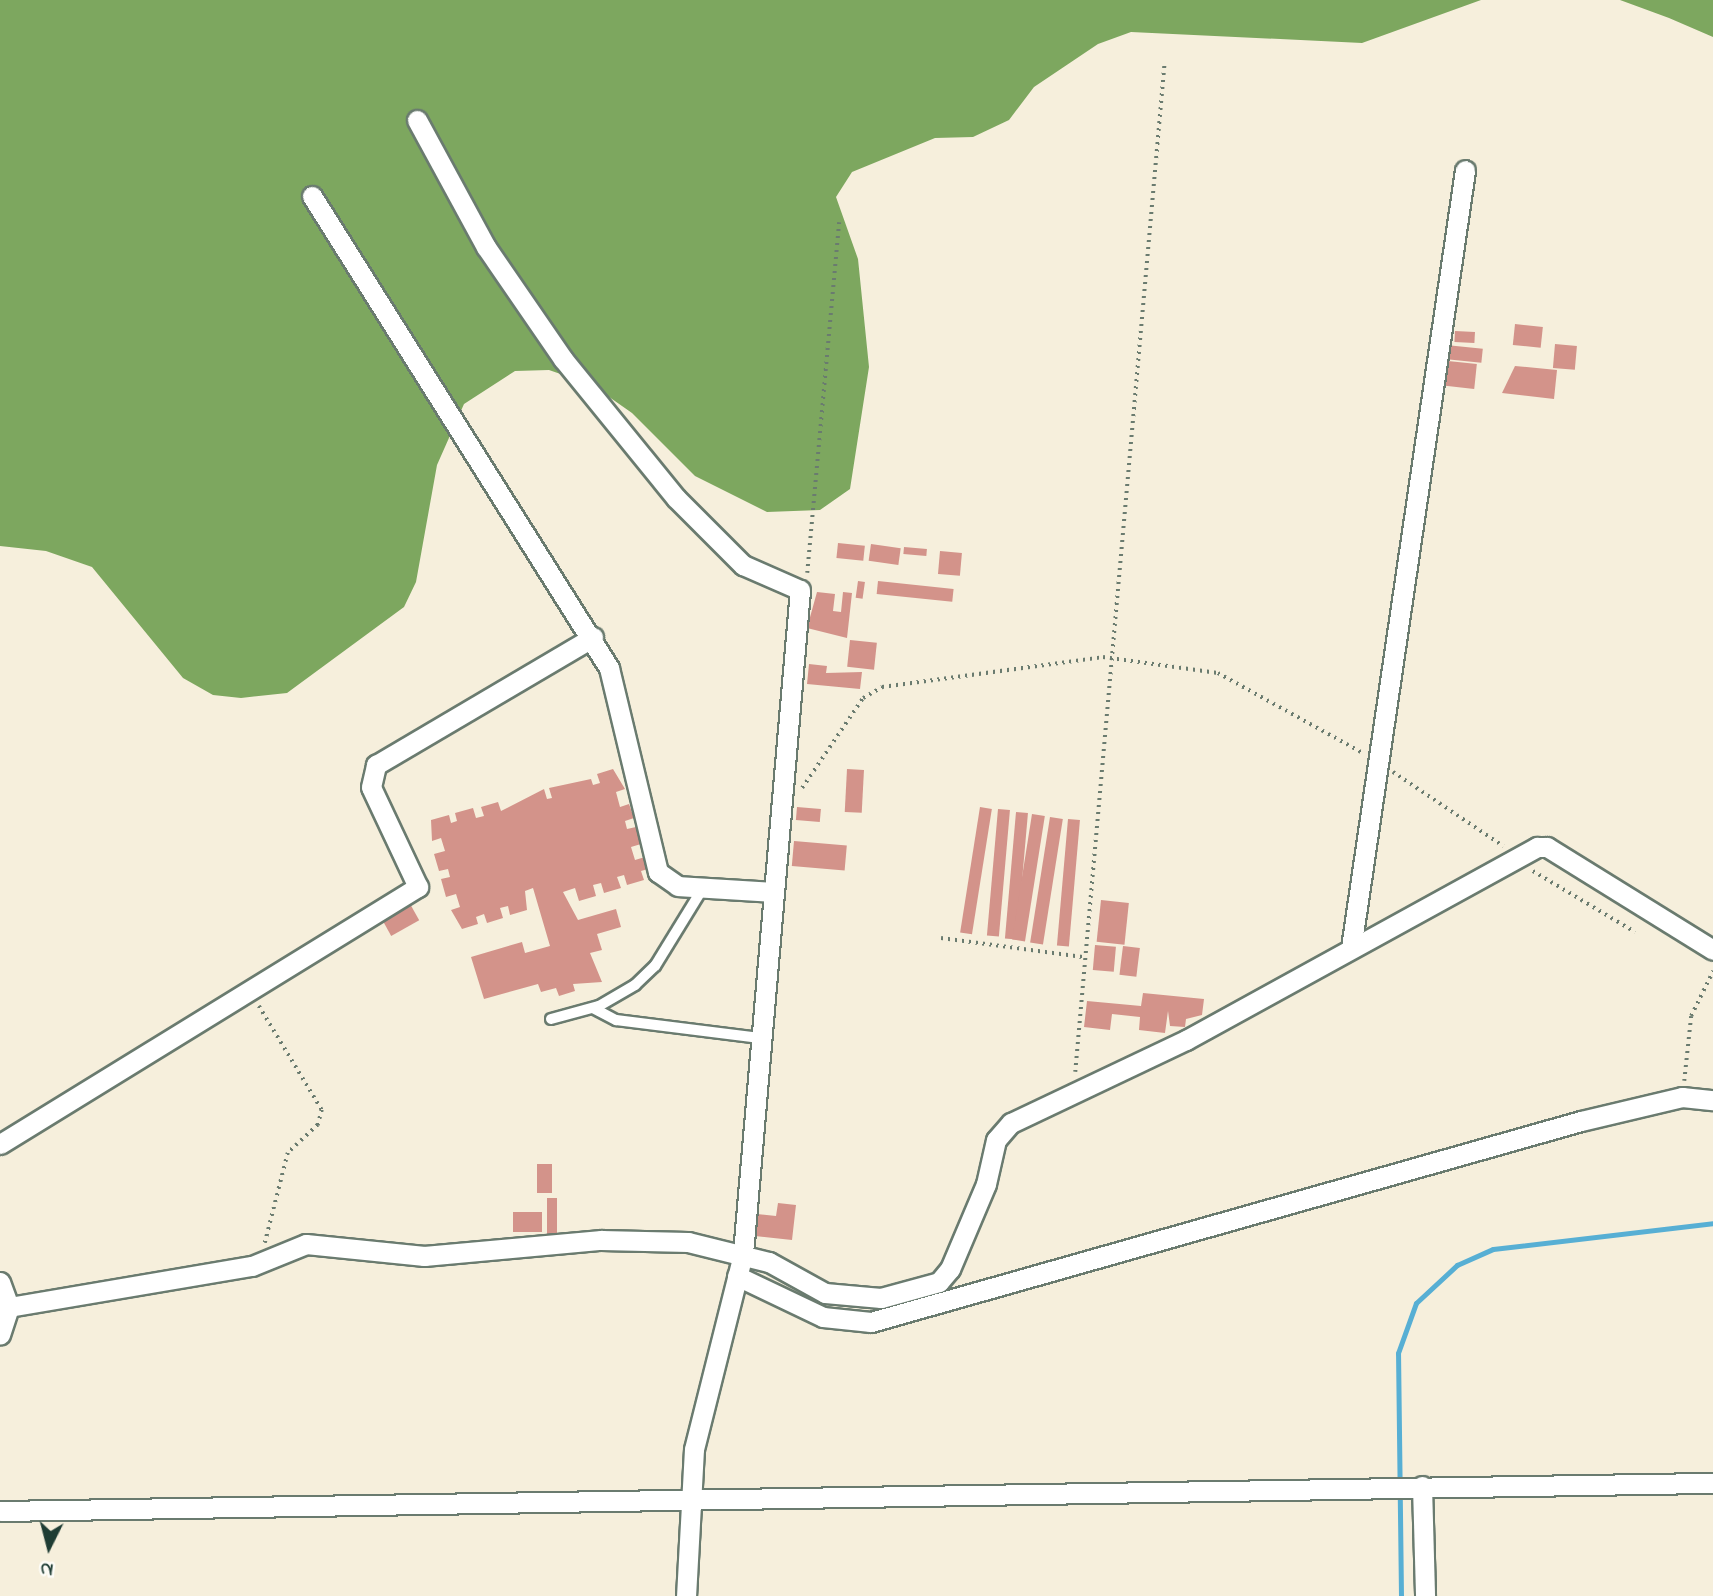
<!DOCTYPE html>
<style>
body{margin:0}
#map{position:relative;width:1713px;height:1596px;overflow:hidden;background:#f6efdc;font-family:"Indie Flower",sans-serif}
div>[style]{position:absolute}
.forest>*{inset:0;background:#7da75f}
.stream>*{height:5px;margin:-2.5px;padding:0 2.5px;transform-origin:2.5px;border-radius:2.5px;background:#57afd4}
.building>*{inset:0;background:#d3938a;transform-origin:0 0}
.path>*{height:3.5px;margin-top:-1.75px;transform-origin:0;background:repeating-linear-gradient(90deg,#6a7b6f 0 2px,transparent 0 7px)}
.roads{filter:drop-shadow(2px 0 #6a7b6f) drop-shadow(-2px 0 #6a7b6f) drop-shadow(0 2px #6a7b6f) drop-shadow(0 -2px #6a7b6f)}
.service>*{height:10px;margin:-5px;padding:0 5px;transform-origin:5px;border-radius:5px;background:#fff}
.minor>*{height:19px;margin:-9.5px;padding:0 9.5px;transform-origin:9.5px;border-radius:9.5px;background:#fff}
span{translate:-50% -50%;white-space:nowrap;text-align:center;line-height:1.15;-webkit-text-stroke:6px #fdfcf7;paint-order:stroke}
.north{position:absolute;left:14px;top:1512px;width:70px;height:70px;-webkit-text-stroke:5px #fdfcf7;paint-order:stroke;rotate:186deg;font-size:19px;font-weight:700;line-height:28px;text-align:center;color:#1f3d34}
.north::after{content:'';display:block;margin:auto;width:24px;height:32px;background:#1f3d34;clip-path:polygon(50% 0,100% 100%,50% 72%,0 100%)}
</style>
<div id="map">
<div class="forest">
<i style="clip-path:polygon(0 0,1481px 0,1362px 43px,1131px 32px,1098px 44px,1034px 87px,1009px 120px,973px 137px,935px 138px,852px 172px,836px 197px,858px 259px,869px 367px,850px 489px,820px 510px,767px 512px,695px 476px,632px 413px,592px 385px,549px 370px,515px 371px,464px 404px,437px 465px,416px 582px,404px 607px,287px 693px,241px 698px,213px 695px,183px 678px,92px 567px,46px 551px,0 546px)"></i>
<i style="clip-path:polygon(1620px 0,1713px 0,1713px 37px,1669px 18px)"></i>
</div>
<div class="stream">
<i style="left:1401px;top:1596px;width:243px;rotate:-90.7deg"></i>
<i style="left:1398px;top:1353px;width:53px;rotate:-70.2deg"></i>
<i style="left:1416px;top:1303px;width:56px;rotate:-42.8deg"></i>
<i style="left:1457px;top:1265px;width:39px;rotate:-24deg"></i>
<i style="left:1493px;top:1249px;width:222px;rotate:-6.7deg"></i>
</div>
<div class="building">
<i style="left:1515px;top:324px;width:28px;height:21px;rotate:6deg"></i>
<i style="left:1455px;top:331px;width:20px;height:11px;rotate:3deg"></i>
<i style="left:1555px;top:344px;width:22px;height:24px;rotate:5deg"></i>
<i style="left:1446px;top:345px;width:37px;height:14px;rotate:6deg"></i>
<i style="left:1448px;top:361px;width:29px;height:25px;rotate:6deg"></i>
<i style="clip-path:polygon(1515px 366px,1557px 370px,1554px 399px,1502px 393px)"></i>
<i style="left:838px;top:543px;width:27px;height:15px;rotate:6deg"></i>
<i style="left:871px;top:544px;width:30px;height:17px;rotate:8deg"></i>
<i style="left:904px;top:547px;width:23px;height:7px;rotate:5deg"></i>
<i style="left:940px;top:551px;width:22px;height:23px;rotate:5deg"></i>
<i style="left:858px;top:581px;width:7px;height:17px;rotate:8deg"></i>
<i style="left:878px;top:581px;width:76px;height:13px;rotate:6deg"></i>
<i style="clip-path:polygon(817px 592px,835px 594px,833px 611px,841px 612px,843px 592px,852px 593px,847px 638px,807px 628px)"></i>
<i style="left:850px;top:640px;width:27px;height:27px;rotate:6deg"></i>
<i style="clip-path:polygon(809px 664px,827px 666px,826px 673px,862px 672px,860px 689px,807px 684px)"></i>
<i style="clip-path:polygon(613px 769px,625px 789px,616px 792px,620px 807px,629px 804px,634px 818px,625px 821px,627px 829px,636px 827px,641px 844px,631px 847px,635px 860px,645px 857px,648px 869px,641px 871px,644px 880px,627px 885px,624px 875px,617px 877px,621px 888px,604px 893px,601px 883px,593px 885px,596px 896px,579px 901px,575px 888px,563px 892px,578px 920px,616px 909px,621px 927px,597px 934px,602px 950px,590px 953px,602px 982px,573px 984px,575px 991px,559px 996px,556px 988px,541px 992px,538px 984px,484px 999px,471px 957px,522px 942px,525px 953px,550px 946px,533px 888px,525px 891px,527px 910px,510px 915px,508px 906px,500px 908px,503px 918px,487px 923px,484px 914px,476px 917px,478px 924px,462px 929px,451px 910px,460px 907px,456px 894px,446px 897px,441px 879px,450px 877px,448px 869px,439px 871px,434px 854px,445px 851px,441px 838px,432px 841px,431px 820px,449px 815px,451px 823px,457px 821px,455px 813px,473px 808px,476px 818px,484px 816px,481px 807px,498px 802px,501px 811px,544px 789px,547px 799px,552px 798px,549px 788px,591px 779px,593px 785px,600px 783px,597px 774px)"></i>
<i style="left:847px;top:769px;width:17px;height:43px;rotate:3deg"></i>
<i style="left:797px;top:807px;width:24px;height:13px;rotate:5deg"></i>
<i style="left:980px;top:807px;width:12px;height:127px;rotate:9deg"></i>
<i style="left:998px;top:809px;width:12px;height:127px;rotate:5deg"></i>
<i style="left:1016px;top:812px;width:12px;height:127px;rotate:5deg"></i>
<i style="left:1032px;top:814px;width:13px;height:127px;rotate:9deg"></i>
<i style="left:1050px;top:817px;width:13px;height:127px;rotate:9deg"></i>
<i style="left:1068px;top:819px;width:12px;height:127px;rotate:5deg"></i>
<i style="left:794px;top:841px;width:53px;height:25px;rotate:5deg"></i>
<i style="left:1101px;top:900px;width:28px;height:42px;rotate:6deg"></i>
<i style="left:409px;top:902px;width:21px;height:32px;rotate:61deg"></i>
<i style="left:1095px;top:945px;width:21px;height:25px;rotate:5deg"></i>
<i style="left:1123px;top:946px;width:17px;height:29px;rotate:7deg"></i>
<i style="clip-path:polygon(1143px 993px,1204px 999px,1202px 1015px,1186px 1019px,1185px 1027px,1170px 1026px,1168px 1011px,1165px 1033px,1139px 1030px,1140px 1017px,1112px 1014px,1110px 1030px,1084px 1027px,1087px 1001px,1141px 1006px)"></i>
<i style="left:537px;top:1164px;width:15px;height:29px"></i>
<i style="left:547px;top:1198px;width:10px;height:39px"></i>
<i style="clip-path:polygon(778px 1203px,796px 1205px,792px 1240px,755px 1236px,757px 1214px,776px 1216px)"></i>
<i style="left:542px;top:1212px;width:20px;height:29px;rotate:90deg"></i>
</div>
<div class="path">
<i style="left:807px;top:573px;width:352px;rotate:-84.8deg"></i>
<i style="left:1393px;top:772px;width:133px;rotate:33.9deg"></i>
<i style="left:802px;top:788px;width:109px;rotate:-55.9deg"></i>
<i style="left:863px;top:698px;width:22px;rotate:-30deg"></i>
<i style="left:882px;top:687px;width:223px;rotate:-7.7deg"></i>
<i style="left:1103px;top:657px;width:116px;rotate:7.9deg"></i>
<i style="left:1218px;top:673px;width:166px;rotate:28.9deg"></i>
<i style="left:1533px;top:871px;width:119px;rotate:30.9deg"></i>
<i style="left:941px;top:938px;width:143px;rotate:7.6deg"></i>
<i style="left:259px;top:1006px;width:122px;rotate:58.8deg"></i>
<i style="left:322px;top:1110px;width:16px;rotate:105deg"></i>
<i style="left:318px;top:1125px;width:41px;rotate:137deg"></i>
<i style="left:288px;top:1153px;width:93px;rotate:104.3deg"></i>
<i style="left:1075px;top:1072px;width:1010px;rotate:-84.94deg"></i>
<i style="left:1684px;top:1081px;width:65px;rotate:-83.9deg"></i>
<i style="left:1691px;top:1016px;width:50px;rotate:-63.9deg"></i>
</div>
<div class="roads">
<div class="service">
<i style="left:593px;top:1008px;width:26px;rotate:28deg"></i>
<i style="left:616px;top:1020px;width:145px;rotate:7.1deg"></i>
<i style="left:551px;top:1019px;width:50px;rotate:-15.2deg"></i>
<i style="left:599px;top:1006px;width:42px;rotate:-30.3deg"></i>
<i style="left:635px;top:985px;width:28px;rotate:-44deg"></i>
<i style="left:655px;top:966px;width:92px;rotate:-58.4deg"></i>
</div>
<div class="minor">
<i style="left:417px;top:120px;width:145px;rotate:61.5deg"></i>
<i style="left:486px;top:247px;width:136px;rotate:55.5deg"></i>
<i style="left:563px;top:359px;width:179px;rotate:50.9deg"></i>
<i style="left:676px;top:498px;width:95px;rotate:45deg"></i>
<i style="left:743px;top:565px;width:62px;rotate:23.7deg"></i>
<i style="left:800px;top:590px;width:666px;rotate:94.91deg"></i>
<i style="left:743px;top:1254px;width:201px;rotate:104.1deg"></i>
<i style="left:694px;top:1449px;width:147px;rotate:93.1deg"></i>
<i style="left:312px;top:196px;width:558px;rotate:57.82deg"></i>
<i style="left:609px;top:668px;width:210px;rotate:76.5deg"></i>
<i style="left:658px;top:872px;width:24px;rotate:35deg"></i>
<i style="left:678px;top:886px;width:95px;rotate:3.6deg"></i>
<i style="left:1351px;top:948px;width:786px;rotate:-81.66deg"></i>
<i style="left:0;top:1144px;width:491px;rotate:-31.6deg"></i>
<i style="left:418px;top:887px;width:110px;rotate:-115.2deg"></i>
<i style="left:371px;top:787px;width:23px;rotate:-77deg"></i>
<i style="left:376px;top:765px;width:252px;rotate:-30.5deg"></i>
<i style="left:737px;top:1276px;width:95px;rotate:25.5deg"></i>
<i style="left:823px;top:1317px;width:48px;rotate:5.9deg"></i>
<i style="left:871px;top:1322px;width:738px;rotate:-15.81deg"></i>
<i style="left:1581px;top:1121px;width:104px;rotate:-13.4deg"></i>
<i style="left:1682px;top:1097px;width:31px;rotate:6deg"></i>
<i style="left:0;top:1282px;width:27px;rotate:70deg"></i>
<i style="left:9px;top:1307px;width:29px;rotate:108deg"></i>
<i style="left:9px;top:1307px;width:246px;rotate:-9.6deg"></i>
<i style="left:252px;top:1266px;width:58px;rotate:-22.2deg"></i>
<i style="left:306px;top:1244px;width:119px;rotate:5.8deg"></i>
<i style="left:424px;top:1256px;width:178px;rotate:-5.2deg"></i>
<i style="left:601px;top:1240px;width:87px;rotate:1.3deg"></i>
<i style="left:688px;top:1242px;width:83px;rotate:13.9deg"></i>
<i style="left:769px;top:1262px;width:64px;rotate:29deg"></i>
<i style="left:825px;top:1293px;width:56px;rotate:5.1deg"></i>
<i style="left:881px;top:1298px;width:60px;rotate:-15.4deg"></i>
<i style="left:939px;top:1282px;width:17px;rotate:-50deg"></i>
<i style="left:950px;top:1269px;width:92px;rotate:-67deg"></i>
<i style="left:986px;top:1184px;width:45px;rotate:-77.2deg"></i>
<i style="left:996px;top:1140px;width:23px;rotate:-49deg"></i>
<i style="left:1011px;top:1123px;width:194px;rotate:-25.4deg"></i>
<i style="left:1186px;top:1040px;width:401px;rotate:-28.8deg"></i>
<i style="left:1537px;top:847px;width:10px"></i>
<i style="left:1547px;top:847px;width:195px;rotate:31.8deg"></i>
<i style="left:1422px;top:1486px;width:110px;rotate:88.4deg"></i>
<i style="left:0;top:1511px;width:1713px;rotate:-0.94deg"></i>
</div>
</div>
<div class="north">N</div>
</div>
